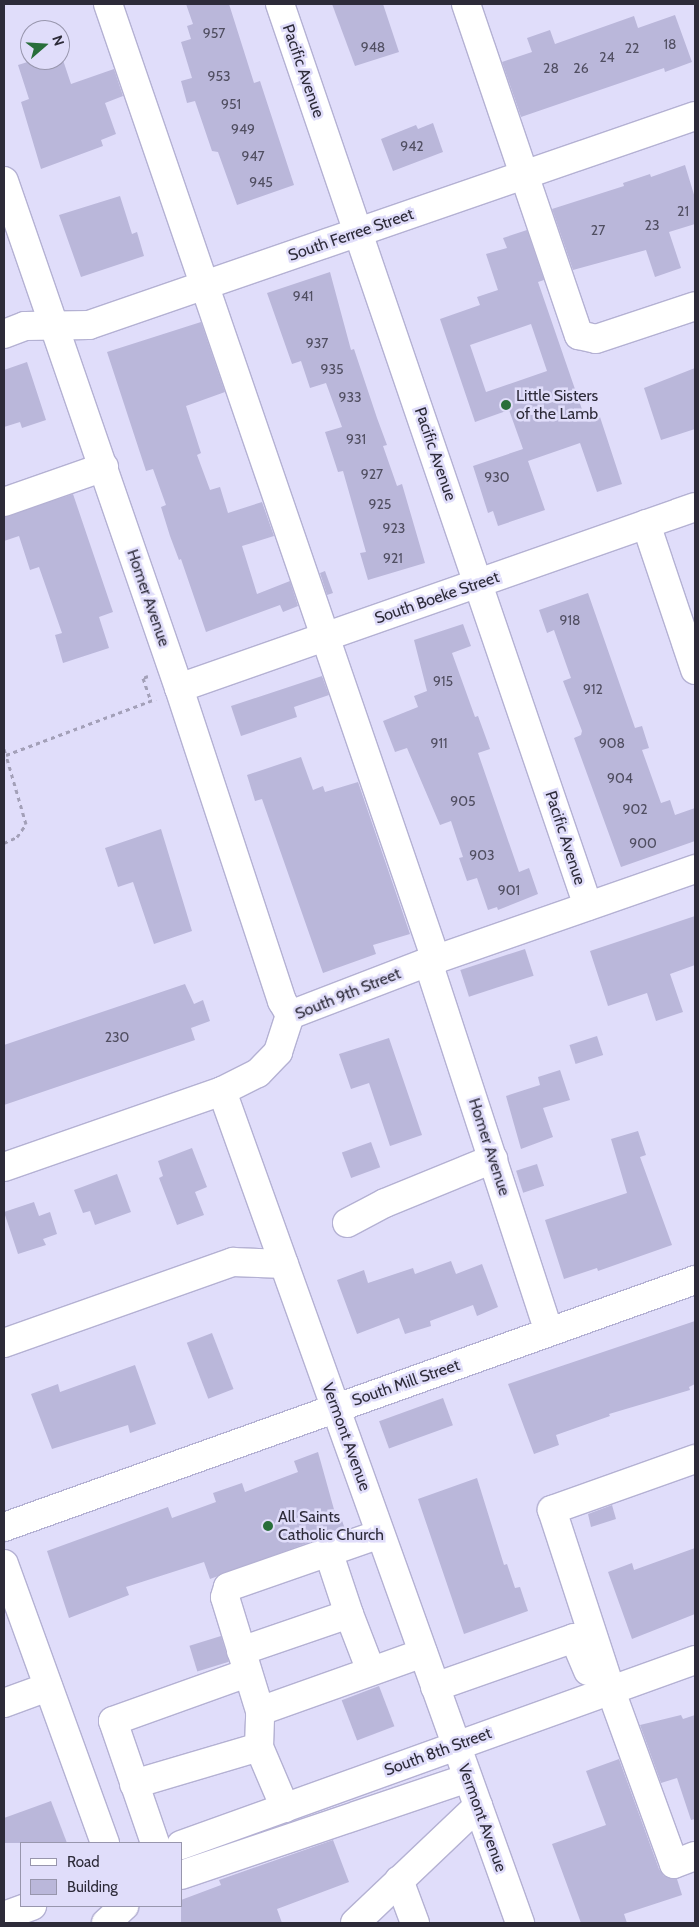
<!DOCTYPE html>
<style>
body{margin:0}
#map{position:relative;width:699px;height:1927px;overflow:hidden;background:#e0ddfa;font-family:Cabin,sans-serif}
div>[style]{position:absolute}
.building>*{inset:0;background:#bab7da;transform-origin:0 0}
.path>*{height:3px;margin-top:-1.5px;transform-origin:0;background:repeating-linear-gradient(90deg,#a3a0b8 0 4px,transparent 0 8px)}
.roads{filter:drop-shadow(1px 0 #b4b1d3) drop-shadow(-1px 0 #b4b1d3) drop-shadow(0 1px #b4b1d3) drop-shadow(0 -1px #b4b1d3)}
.minor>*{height:28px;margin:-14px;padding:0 14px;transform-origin:14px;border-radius:14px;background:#fff}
.dots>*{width:14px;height:14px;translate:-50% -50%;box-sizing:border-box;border:2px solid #e0ddfa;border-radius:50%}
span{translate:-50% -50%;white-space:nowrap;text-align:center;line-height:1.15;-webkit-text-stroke:5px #e0ddfa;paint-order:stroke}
.number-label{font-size:14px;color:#504e61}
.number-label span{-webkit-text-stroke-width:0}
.street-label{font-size:16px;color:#2d2b39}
.poi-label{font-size:16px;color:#2d2b39}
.left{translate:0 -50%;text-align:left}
.frame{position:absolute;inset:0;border:5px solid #2d2b39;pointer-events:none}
.legend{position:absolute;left:20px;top:1842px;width:162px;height:65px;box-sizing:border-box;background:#e0ddfa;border:1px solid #9896ad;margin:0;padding:6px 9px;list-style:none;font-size:15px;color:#2d2b39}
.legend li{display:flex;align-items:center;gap:10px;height:25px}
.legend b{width:25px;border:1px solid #9896ad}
.north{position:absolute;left:20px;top:20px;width:50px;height:50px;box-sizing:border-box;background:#e0ddfa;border:1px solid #9896ad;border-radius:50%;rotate:71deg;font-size:14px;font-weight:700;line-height:20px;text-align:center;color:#2d2b39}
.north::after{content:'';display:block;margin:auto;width:18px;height:22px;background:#286e3a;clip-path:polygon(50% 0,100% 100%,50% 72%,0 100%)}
</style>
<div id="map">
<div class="building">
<i style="clip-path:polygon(186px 4px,229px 4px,254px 83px,260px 81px,294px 185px,237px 205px,218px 152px,212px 151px,195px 101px,187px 103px,181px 81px,192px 78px,181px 42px,191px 39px,187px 26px,193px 24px)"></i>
<i style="clip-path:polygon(332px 4px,383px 4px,399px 52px,355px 66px)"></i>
<i style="clip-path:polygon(675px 15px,692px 62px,665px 72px,664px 68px,521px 117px,502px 62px,532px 52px,527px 38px,550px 30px,555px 44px,634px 16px,638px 28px)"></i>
<i style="clip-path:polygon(34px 60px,63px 60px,71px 84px,114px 69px,123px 96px,105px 103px,116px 134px,101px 140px,103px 146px,41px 169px,21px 102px,29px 99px,18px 65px)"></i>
<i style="clip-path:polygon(433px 123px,443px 152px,393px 171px,381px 139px,416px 125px,418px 129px)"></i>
<i style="clip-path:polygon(685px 165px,695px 198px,695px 224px,669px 232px,681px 268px,655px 277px,646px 250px,573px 270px,552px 209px,624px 186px,623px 183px,650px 174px,651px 177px)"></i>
<i style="clip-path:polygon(120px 196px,132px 234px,137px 232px,144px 256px,81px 277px,59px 215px)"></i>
<i style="clip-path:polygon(evenodd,527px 230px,544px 280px,538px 282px,586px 421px,600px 417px,622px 484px,597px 492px,580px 443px,528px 461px,545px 510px,498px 526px,493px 511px,488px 513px,473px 466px,523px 449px,509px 410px,475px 422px,440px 319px,480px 305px,477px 297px,498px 290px,486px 254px,507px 248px,503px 238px,527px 230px,531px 324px,547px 371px,486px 392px,470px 345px,531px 324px)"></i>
<i style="clip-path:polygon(330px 272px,351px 350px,354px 349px,377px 418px,387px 445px,383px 446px,397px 486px,402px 484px,425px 563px,368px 580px,360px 553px,366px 552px,343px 471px,338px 472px,325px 432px,342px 427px,326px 383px,310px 388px,301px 361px,292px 364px,267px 293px)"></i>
<i style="clip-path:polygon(201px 322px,225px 392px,186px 406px,201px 453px,197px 455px,210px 490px,220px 487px,228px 513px,262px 502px,274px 536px,242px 546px,257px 594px,290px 581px,298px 606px,283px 612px,280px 605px,206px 632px,181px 559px,179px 560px,170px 536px,161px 507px,166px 505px,153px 469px,146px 471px,107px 352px)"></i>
<i style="clip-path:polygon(27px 362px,46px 420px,22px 428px,20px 422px,4px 427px,4px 370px)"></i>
<i style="clip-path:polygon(695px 368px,695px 429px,661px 440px,644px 388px)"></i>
<i style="clip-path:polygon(73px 494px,113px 612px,99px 617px,109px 648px,63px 663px,55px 635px,62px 633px,39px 567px,30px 570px,19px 536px,4px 541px,4px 517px)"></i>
<i style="clip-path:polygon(325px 571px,333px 593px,327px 595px,320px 573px)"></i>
<i style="clip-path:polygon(588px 593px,635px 728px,642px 726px,649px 748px,642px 750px,661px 803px,670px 800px,675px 815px,695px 808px,695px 841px,621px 867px,574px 738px,581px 735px,582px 731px,563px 681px,571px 678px,554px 630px,547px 633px,539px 610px)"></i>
<i style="clip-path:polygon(463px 624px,471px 646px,452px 653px,475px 717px,478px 716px,490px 749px,478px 753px,519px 872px,529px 868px,538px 894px,498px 910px,497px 907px,488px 910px,477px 878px,467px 881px,459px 858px,463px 857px,451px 821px,440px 825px,407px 748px,395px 752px,383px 721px,418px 707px,414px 696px,427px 691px,414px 640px)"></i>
<i style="clip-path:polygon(322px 676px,329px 695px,294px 707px,297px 717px,241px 736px,231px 706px)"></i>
<i style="clip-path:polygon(301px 757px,313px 790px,323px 786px,325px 792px,358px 782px,410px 934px,373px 945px,376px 954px,323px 973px,262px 799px,255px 801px,247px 775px)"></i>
<i style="clip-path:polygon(161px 829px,192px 931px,154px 944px,133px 882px,118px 887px,105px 848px)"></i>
<i style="clip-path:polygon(695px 916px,695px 965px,670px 974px,683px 1012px,656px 1021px,647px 993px,608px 1006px,590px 951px)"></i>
<i style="left:525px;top:949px;width:28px;height:68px;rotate:72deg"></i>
<i style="clip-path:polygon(185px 984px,194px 1004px,203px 1000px,210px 1021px,191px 1028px,195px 1040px,4px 1105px,4px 1045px)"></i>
<i style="left:597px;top:1036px;width:20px;height:29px;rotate:72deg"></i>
<i style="clip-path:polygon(389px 1038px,422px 1135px,390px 1146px,369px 1083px,351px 1089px,339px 1054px)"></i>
<i style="clip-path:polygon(560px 1070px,570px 1100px,543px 1108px,553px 1137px,521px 1149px,506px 1096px,540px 1085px,538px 1077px)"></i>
<i style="clip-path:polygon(638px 1131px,646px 1155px,640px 1157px,672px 1245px,598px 1271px,597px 1268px,564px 1279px,545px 1220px,627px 1193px,611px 1139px)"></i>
<i style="left:371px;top:1142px;width:27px;height:31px;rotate:70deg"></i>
<i style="clip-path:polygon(192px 1148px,207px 1187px,195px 1192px,204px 1215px,177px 1225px,159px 1178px,163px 1176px,158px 1161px)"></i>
<i style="left:537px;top:1164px;width:23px;height:22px;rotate:72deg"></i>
<i style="clip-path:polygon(117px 1174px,131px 1212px,95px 1225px,90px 1211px,83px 1213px,74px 1190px)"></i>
<i style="clip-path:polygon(34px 1202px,39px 1216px,50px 1212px,57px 1234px,43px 1239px,46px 1245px,18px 1254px,4px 1212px)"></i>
<i style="clip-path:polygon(451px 1261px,456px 1274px,482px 1264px,498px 1307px,477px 1316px,473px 1305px,430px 1321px,431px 1326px,405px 1334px,399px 1318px,357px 1334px,337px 1280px,364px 1270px,368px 1283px,413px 1268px,415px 1274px)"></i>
<i style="clip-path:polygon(695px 1321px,695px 1384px,689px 1387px,690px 1390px,609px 1414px,610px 1416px,556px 1435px,559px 1445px,534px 1454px,508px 1384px)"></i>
<i style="left:212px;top:1333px;width:60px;height:27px;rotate:69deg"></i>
<i style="clip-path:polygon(135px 1365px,156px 1424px,130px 1433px,128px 1425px,52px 1449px,31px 1394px,58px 1384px,60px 1392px)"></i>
<i style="left:443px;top:1398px;width:29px;height:68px;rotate:70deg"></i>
<i style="clip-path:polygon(318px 1452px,335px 1513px,339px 1512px,345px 1529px,210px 1579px,204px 1562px,126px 1587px,129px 1595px,69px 1618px,47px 1551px,168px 1507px,172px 1518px,216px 1502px,213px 1493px,242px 1483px,245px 1492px,298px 1472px,294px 1461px)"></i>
<i style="clip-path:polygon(477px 1478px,504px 1565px,507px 1564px,515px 1588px,520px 1587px,528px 1611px,464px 1634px,418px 1499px)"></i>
<i style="clip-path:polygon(612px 1505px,616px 1519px,591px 1527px,588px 1514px)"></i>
<i style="clip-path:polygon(695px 1548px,695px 1614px,632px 1639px,608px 1572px,632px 1563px,634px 1570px)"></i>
<i style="left:221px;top:1636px;width:27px;height:33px;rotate:73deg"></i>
<i style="left:379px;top:1686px;width:43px;height:40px;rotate:69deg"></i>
<i style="clip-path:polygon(681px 1715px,683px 1719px,695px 1715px,695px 1819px,691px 1820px,677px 1778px,661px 1783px,640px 1725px)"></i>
<i style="clip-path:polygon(619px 1759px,659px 1869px,664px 1876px,677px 1879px,682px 1895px,624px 1914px,627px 1923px,581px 1923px,552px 1844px,606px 1825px,586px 1771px)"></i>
<i style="clip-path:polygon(51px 1801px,67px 1843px,4px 1843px,4px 1818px)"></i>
<i style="clip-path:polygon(333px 1840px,349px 1882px,277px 1909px,282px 1923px,181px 1923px,181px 1900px,221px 1885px,219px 1880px)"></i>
</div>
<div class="path">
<i style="left:148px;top:676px;width:5px;rotate:158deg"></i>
<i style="left:143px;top:678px;width:24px;rotate:71deg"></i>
<i style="left:4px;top:749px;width:6px;rotate:72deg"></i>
<i style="left:4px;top:843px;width:14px;rotate:-25deg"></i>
<i style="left:17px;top:837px;width:16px;rotate:-55deg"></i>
<i style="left:26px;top:824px;width:72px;rotate:-106.2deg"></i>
<i style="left:6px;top:755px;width:160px;rotate:-20.5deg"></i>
</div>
<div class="roads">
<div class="minor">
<i style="left:108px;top:4px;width:1011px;rotate:71.06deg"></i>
<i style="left:280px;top:4px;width:953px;rotate:71.15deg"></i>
<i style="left:466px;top:4px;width:350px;rotate:71.2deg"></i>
<i style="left:579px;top:335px;width:17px;rotate:13deg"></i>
<i style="left:596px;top:339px;width:104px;rotate:-18.4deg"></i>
<i style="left:4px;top:181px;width:536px;rotate:70.96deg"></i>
<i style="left:179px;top:688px;width:330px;rotate:71.8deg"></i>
<i style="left:282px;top:1001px;width:16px;rotate:60deg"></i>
<i style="left:4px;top:334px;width:22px;rotate:-21deg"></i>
<i style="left:25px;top:326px;width:64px;rotate:-0.9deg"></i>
<i style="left:89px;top:325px;width:641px;rotate:-19.03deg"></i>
<i style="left:4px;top:502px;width:106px;rotate:-19.3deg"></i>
<i style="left:646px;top:524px;width:154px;rotate:71.4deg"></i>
<i style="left:179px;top:688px;width:547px;rotate:-19.33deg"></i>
<i style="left:428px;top:962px;width:389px;rotate:71.9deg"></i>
<i style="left:222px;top:1091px;width:884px;rotate:70.29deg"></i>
<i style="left:4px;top:1167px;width:231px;rotate:-19.2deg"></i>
<i style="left:222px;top:1091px;width:40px;rotate:-26.6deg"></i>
<i style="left:258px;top:1073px;width:29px;rotate:-46deg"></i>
<i style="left:278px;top:1052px;width:39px;rotate:-72deg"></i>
<i style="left:290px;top:1015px;width:148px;rotate:-21deg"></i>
<i style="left:428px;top:962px;width:283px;rotate:-19.2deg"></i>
<i style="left:347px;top:1223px;width:43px;rotate:-27.8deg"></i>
<i style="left:385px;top:1203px;width:117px;rotate:-22.2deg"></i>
<i style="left:4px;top:1343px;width:243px;rotate:-19.5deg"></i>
<i style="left:233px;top:1262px;width:51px;rotate:2.2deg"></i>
<i style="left:695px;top:1459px;width:152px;rotate:160.4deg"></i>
<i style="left:552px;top:1510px;width:190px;rotate:71.9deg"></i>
<i style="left:611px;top:1691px;width:184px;rotate:70deg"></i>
<i style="left:674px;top:1864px;width:22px;rotate:-21deg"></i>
<i style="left:4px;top:1527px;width:734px;rotate:-19.67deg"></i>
<i style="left:4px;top:1564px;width:297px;rotate:70.1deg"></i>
<i style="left:349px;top:1614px;width:61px;rotate:68.9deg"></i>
<i style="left:241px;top:1651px;width:114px;rotate:-18.9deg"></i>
<i style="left:349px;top:1614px;width:66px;rotate:-108.4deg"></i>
<i style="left:435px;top:1687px;width:147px;rotate:-19.4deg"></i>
<i style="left:574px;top:1638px;width:36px;rotate:67deg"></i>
<i style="left:4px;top:1703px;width:47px;rotate:-20deg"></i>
<i style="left:260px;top:1711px;width:119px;rotate:-107.1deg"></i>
<i style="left:225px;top:1597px;width:10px;rotate:-73deg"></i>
<i style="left:228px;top:1587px;width:161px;rotate:-19.2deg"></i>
<i style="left:134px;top:1784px;width:130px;rotate:-16.5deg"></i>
<i style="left:285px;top:1808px;width:66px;rotate:-113.1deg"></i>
<i style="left:259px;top:1747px;width:36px;rotate:-88deg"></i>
<i style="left:260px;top:1711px;width:173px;rotate:-19.6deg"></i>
<i style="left:155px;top:1843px;width:129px;rotate:-109deg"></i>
<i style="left:113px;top:1721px;width:142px;rotate:-19.7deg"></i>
<i style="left:181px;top:1845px;width:546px;rotate:-19.79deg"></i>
<i style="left:181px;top:1875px;width:302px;rotate:-18.7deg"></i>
<i style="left:399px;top:1880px;width:46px;rotate:69.6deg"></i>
<i style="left:4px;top:1916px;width:30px;rotate:-20deg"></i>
<i style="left:106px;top:1923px;width:25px;rotate:-43deg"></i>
<i style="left:355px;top:1923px;width:170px;rotate:-43.6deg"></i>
</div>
</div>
<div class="dots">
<i style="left:506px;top:405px;background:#286e3a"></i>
<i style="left:268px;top:1526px;background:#286e3a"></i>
</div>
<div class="number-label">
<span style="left:214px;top:33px">957</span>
<span style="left:670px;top:44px">18</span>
<span style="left:373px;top:47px">948</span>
<span style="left:632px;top:48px">22</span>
<span style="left:607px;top:57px">24</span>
<span style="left:551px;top:68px">28</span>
<span style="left:581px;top:68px">26</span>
<span style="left:219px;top:76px">953</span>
<span style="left:231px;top:104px">951</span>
<span style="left:243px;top:129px">949</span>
<span style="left:412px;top:146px">942</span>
<span style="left:253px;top:156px">947</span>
<span style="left:261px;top:182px">945</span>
<span style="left:683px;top:211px">21</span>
<span style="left:652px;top:225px">23</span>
<span style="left:598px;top:230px">27</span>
<span style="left:303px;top:296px">941</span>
<span style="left:317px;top:343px">937</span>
<span style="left:332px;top:369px">935</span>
<span style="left:350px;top:397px">933</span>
<span style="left:356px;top:439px">931</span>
<span style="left:372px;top:474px">927</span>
<span style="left:497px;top:477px">930</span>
<span style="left:380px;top:504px">925</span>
<span style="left:394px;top:528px">923</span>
<span style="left:393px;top:558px">921</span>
<span style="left:570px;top:620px">918</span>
<span style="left:443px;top:681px">915</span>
<span style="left:593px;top:689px">912</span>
<span style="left:439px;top:743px">911</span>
<span style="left:612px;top:743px">908</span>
<span style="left:620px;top:778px">904</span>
<span style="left:463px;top:801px">905</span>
<span style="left:635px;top:809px">902</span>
<span style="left:643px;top:843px">900</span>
<span style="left:482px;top:855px">903</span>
<span style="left:509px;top:890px">901</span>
<span style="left:117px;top:1037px">230</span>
</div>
<div class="street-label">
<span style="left:303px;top:71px;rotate:71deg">Pacific Avenue</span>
<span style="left:351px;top:235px;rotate:-19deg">South Ferree Street</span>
<span style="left:435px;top:454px;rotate:71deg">Pacific Avenue</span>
<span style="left:148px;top:598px;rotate:71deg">Homer Avenue</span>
<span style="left:437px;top:598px;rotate:-19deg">South Boeke Street</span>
<span style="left:565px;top:838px;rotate:72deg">Pacific Avenue</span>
<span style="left:348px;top:994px;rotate:-22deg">South 9th Street</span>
<span style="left:489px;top:1147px;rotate:72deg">Homer Avenue</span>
<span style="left:406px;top:1383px;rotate:-19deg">South Mill Street</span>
<span style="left:346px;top:1437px;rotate:70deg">Vermont Avenue</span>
<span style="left:438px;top:1752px;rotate:-20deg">South 8th Street</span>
<span style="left:482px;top:1818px;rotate:70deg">Vermont Avenue</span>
</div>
<div class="poi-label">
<span class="left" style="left:516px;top:405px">Little Sisters<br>of the Lamb</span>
<span class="left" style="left:278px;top:1526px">All Saints<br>Catholic Church</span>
</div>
<div class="frame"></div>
<ul class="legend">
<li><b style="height:6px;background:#fff"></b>Road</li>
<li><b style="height:14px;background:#bab7da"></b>Building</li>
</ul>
<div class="north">N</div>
</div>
